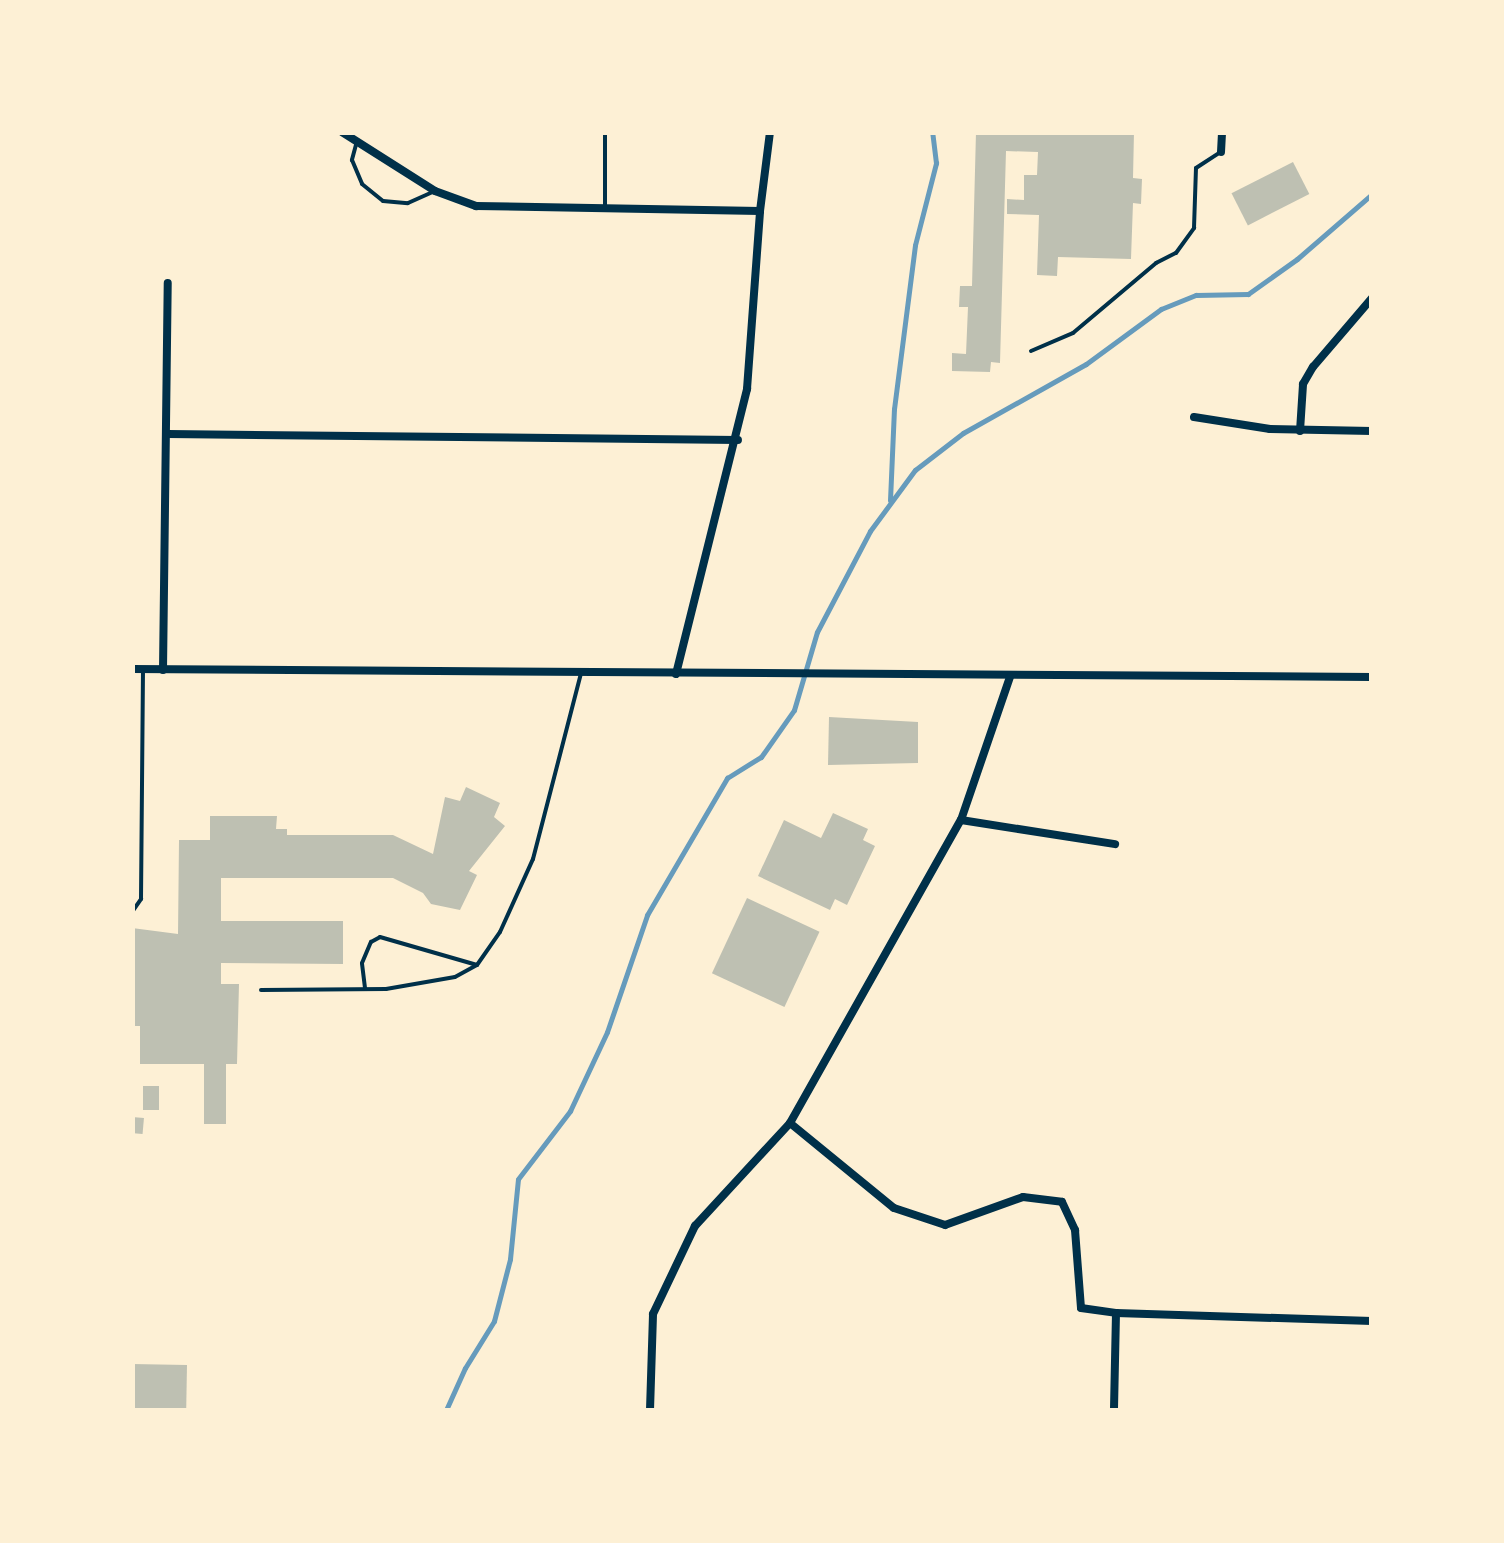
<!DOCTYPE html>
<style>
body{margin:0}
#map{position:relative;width:1504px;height:1543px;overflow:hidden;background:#fdf0d5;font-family:"Varela Round",sans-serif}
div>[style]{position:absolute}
.stream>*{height:5px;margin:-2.5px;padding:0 2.5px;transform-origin:2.5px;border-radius:2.5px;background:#669bbc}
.building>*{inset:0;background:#bec0b2;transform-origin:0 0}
.service>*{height:4px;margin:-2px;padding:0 2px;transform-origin:2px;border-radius:2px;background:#003049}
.minor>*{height:8px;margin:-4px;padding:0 4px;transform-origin:4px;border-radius:4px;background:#003049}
span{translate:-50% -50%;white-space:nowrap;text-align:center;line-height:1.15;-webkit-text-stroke:9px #fdf0d5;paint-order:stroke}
.frame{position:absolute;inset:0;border:135px solid #fdf0d5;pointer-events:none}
</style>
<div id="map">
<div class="stream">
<i style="left:890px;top:500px;width:91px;rotate:-87.5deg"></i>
<i style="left:894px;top:409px;width:165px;rotate:-82.7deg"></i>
<i style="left:915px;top:245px;width:85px;rotate:-75.6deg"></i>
<i style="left:936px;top:163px;width:31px;rotate:-97deg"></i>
<i style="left:446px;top:1410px;width:46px;rotate:-65.7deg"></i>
<i style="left:465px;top:1368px;width:55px;rotate:-58.3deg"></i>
<i style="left:494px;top:1321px;width:64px;rotate:-75.5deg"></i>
<i style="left:510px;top:1259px;width:80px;rotate:-84.3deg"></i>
<i style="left:518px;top:1179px;width:86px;rotate:-52.6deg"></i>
<i style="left:570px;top:1111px;width:87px;rotate:-64.9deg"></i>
<i style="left:607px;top:1032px;width:124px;rotate:-71.1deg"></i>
<i style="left:647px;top:915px;width:159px;rotate:-59.7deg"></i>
<i style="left:727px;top:778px;width:40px;rotate:-32deg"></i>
<i style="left:761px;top:757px;width:57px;rotate:-54.9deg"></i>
<i style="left:794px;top:710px;width:81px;rotate:-73.6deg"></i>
<i style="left:817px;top:632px;width:114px;rotate:-62.3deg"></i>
<i style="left:870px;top:531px;width:76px;rotate:-53.6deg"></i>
<i style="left:915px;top:470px;width:61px;rotate:-37.6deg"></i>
<i style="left:963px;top:433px;width:141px;rotate:-29.3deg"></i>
<i style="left:1086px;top:364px;width:93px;rotate:-36.3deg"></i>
<i style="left:1161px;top:309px;width:38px;rotate:-22deg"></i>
<i style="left:1196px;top:295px;width:52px;rotate:-1.1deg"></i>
<i style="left:1248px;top:294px;width:60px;rotate:-35.5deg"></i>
<i style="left:1297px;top:259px;width:99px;rotate:-40.9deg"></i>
</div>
<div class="building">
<i style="clip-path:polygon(976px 132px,1134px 132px,1133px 178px,1142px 179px,1141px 204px,1133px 203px,1131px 259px,1058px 257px,1057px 276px,1037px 275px,1039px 215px,1007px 214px,1007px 199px,1024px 200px,1024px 175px,1037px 175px,1038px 152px,1006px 151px,1000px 363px,991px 362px,990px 372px,952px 371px,952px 353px,966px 354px,968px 307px,959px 307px,960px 286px,972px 286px)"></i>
<i style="left:1293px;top:162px;width:36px;height:69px;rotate:63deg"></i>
<i style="clip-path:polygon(829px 717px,918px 722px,918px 763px,828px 765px)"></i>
<i style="clip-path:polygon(466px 787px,500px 803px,494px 817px,505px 826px,469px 871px,477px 875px,460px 910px,431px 904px,423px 893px,393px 878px,221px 878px,221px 921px,343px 921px,343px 964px,221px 963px,221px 984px,239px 984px,237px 1064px,226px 1064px,226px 1124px,204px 1124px,204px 1064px,140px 1064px,140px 1026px,132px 1026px,132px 928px,178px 934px,179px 840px,210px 840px,210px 816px,277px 816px,276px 829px,287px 829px,287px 835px,393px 835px,433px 854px,445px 797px,460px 801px)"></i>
<i style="clip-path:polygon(833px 813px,868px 829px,863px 840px,875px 846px,847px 905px,835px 899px,830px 910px,758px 876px,784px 820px,821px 838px)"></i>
<i style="left:747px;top:898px;width:80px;height:83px;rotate:25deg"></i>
<i style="left:143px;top:1086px;width:16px;height:24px"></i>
<i style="left:132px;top:1117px;width:12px;height:16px;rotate:5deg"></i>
<i style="left:132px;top:1364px;width:55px;height:46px;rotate:1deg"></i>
</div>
<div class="service">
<i style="left:605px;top:132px;width:76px;rotate:90deg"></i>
<i style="left:357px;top:141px;width:20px;rotate:105deg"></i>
<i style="left:352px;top:160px;width:26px;rotate:67deg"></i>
<i style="left:362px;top:184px;width:27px;rotate:39deg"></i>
<i style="left:383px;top:201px;width:25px;rotate:5deg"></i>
<i style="left:408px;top:203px;width:27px;rotate:-24deg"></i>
<i style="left:1031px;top:351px;width:46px;rotate:-23.2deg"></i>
<i style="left:1073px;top:333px;width:109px;rotate:-40.1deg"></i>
<i style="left:1156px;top:263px;width:22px;rotate:-27deg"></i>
<i style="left:1176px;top:253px;width:31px;rotate:-54deg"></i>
<i style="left:1194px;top:228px;width:60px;rotate:-88.1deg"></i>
<i style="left:1196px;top:168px;width:30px;rotate:-33deg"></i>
<i style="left:132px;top:912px;width:16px;rotate:-55deg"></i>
<i style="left:141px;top:899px;width:230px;rotate:-89.5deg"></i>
<i style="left:365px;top:988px;width:25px;rotate:-97deg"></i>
<i style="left:362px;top:963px;width:23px;rotate:-67deg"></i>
<i style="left:371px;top:942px;width:10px;rotate:-29deg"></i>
<i style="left:380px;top:937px;width:101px;rotate:16.1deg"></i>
<i style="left:261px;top:990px;width:125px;rotate:-0.5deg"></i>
<i style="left:386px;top:989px;width:70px;rotate:-9.9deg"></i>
<i style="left:455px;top:977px;width:25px;rotate:-29deg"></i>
<i style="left:477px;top:965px;width:40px;rotate:-55.1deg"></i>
<i style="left:500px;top:932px;width:80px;rotate:-65.7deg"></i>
<i style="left:533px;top:859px;width:192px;rotate:-75.5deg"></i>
</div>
<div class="minor">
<i style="left:342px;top:132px;width:110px;rotate:32.4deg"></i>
<i style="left:435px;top:191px;width:44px;rotate:20.1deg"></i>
<i style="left:476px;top:206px;width:284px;rotate:1deg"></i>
<i style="left:1221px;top:152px;width:20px;rotate:-87deg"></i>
<i style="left:1194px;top:417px;width:77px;rotate:9deg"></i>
<i style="left:1270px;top:429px;width:102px;rotate:1.1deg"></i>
<i style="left:1300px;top:431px;width:47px;rotate:-86.3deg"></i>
<i style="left:1303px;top:384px;width:20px;rotate:-60deg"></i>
<i style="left:1313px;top:367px;width:91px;rotate:-49.5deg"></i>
<i style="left:168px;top:434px;width:570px;rotate:0.6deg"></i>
<i style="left:132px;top:669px;width:1240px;rotate:0.37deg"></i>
<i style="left:163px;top:670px;width:387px;rotate:-89.3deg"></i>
<i style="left:676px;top:674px;width:294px;rotate:-76deg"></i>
<i style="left:747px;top:389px;width:178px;rotate:-85.8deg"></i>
<i style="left:760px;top:211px;width:80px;rotate:-82.8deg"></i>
<i style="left:961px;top:820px;width:156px;rotate:8.9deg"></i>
<i style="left:790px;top:1123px;width:134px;rotate:39.3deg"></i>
<i style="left:894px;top:1208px;width:54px;rotate:18.4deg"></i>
<i style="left:945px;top:1225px;width:83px;rotate:-19.7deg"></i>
<i style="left:1023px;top:1197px;width:39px;rotate:7deg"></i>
<i style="left:1062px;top:1202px;width:31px;rotate:65deg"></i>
<i style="left:1075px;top:1230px;width:78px;rotate:85.6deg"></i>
<i style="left:1081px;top:1308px;width:35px;rotate:8deg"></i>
<i style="left:1116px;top:1313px;width:97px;rotate:91.2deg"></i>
<i style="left:1116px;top:1313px;width:256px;rotate:1.8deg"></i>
<i style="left:650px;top:1410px;width:96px;rotate:-88.2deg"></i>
<i style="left:653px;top:1314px;width:98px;rotate:-64.5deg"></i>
<i style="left:695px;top:1226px;width:140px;rotate:-47.3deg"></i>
<i style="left:790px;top:1123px;width:348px;rotate:-60.6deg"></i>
<i style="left:961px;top:820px;width:151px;rotate:-71.1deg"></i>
</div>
<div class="frame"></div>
</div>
